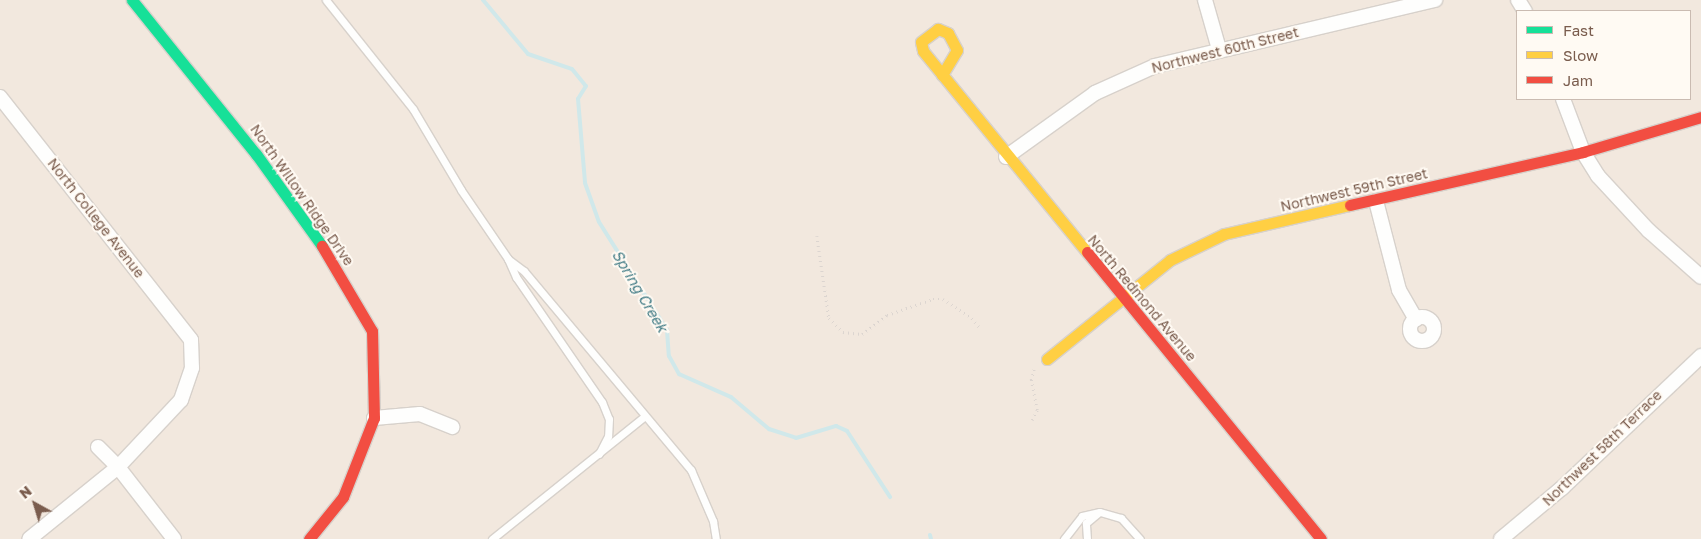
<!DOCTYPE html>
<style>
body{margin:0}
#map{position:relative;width:1701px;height:539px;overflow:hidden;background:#f9f5f0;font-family:"Golos Text",sans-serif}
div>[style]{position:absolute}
.residential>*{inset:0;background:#f2e8de}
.stream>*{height:4px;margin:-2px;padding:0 2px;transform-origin:2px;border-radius:2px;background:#d0e8ea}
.path>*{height:2.5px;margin-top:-1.25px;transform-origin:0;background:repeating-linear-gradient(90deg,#dcd5d0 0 1px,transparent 0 5px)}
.roads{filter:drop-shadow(1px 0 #d7d1cb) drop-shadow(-1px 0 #d7d1cb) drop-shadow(0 1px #d7d1cb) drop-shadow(0 -1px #d7d1cb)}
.lane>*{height:7px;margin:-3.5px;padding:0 3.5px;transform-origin:3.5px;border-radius:3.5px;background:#fefefd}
.street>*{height:14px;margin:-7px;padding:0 7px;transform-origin:7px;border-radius:7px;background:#fefefd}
.street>.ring{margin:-7px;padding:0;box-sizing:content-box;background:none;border:14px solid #fefefd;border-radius:50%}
.fast>*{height:11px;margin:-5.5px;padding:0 5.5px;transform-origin:5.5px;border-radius:5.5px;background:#16e098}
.slow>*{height:11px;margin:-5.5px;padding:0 5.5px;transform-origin:5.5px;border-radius:5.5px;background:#ffcf43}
.jam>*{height:11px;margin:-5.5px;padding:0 5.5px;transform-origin:5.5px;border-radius:5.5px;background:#f24e42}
span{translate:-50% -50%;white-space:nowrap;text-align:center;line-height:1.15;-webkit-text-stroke:4px #fffaf3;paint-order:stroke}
.street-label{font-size:14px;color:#7a5c4d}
.water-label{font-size:15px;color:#437c86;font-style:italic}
.legend{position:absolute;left:1516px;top:10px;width:175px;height:90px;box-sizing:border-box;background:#fffaf3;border:1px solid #cabbb1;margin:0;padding:6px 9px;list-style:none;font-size:15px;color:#7a5c4d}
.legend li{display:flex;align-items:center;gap:10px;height:25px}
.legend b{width:25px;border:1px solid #cabbb1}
.north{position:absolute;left:10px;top:479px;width:50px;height:50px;-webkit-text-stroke:4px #fffaf3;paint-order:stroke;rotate:321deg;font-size:14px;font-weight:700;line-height:20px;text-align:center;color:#7a5c4d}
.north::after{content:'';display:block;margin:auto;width:18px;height:22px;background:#7a5c4d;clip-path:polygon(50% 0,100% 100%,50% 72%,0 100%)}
</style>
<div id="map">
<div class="residential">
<i style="clip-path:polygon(evenodd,0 0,1701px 0,1701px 539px,0 539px,0 0,1517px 11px,1690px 11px,1690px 99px,1517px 99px,1517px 11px)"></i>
</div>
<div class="stream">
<i style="left:483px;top:0;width:70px;rotate:50.2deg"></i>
<i style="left:528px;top:54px;width:46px;rotate:18.8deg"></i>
<i style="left:572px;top:69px;width:22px;rotate:51deg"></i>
<i style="left:586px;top:86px;width:15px;rotate:122deg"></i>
<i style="left:578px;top:99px;width:84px;rotate:85.2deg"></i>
<i style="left:585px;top:183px;width:41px;rotate:70.3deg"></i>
<i style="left:599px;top:222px;width:128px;rotate:57.8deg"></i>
<i style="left:667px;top:330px;width:26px;rotate:86deg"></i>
<i style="left:669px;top:356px;width:21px;rotate:61deg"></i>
<i style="left:679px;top:374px;width:57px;rotate:23.9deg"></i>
<i style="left:731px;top:397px;width:50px;rotate:40.1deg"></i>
<i style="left:769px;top:429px;width:28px;rotate:18deg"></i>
<i style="left:796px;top:438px;width:42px;rotate:-16.7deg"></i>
<i style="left:836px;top:426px;width:12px;rotate:24deg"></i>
<i style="left:847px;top:431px;width:79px;rotate:56.9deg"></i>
<i style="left:930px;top:535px;width:4px;rotate:76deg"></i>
</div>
<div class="path">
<i style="left:817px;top:236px;width:83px;rotate:81.7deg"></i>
<i style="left:829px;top:318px;width:20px;rotate:45deg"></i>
<i style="left:843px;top:332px;width:19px;rotate:6deg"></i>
<i style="left:862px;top:334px;width:31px;rotate:-37deg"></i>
<i style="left:887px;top:315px;width:49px;rotate:-19.2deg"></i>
<i style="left:933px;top:299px;width:10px"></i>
<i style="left:943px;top:299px;width:35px;rotate:33deg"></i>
<i style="left:972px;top:318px;width:13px;rotate:51deg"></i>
<i style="left:1032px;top:420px;width:11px;rotate:-63deg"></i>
<i style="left:1037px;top:410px;width:31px;rotate:-101deg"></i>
<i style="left:1031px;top:380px;width:11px;rotate:-75deg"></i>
</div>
<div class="roads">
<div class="lane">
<i style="left:326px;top:0;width:139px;rotate:51.4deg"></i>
<i style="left:413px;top:109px;width:94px;rotate:59.3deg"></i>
<i style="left:461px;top:190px;width:83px;rotate:55.7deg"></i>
<i style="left:508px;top:259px;width:20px;rotate:66deg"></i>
<i style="left:516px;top:277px;width:152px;rotate:55.5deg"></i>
<i style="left:602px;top:402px;width:18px;rotate:68deg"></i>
<i style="left:609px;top:419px;width:17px;rotate:93deg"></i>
<i style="left:608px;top:436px;width:20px;rotate:117deg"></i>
<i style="left:508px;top:259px;width:20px;rotate:37deg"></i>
<i style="left:524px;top:271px;width:260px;rotate:50deg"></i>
<i style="left:691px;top:470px;width:56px;rotate:66.7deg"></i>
<i style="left:713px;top:521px;width:18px;rotate:81deg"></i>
<i style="left:492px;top:539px;width:195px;rotate:-38.8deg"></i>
<i style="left:1064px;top:539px;width:29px;rotate:-52deg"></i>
<i style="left:1082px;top:516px;width:18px;rotate:-13deg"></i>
<i style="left:1100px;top:512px;width:22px;rotate:16deg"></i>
<i style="left:1121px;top:518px;width:28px;rotate:48deg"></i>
<i style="left:1087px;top:539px;width:16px;rotate:-94deg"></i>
<i style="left:1086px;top:523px;width:16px;rotate:-40deg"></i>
</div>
<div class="street">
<i style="left:1205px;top:0;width:51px;rotate:74.1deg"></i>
<i style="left:1518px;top:0;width:13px;rotate:58deg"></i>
<i style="left:0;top:97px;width:309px;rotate:51.8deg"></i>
<i style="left:191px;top:340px;width:28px;rotate:88deg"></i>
<i style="left:192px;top:368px;width:34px;rotate:109deg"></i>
<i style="left:181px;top:400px;width:92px;rotate:133.2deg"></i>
<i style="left:118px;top:467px;width:114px;rotate:141deg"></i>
<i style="left:1563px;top:99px;width:57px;rotate:69.3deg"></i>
<i style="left:1583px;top:152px;width:28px;rotate:58deg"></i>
<i style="left:1598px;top:176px;width:75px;rotate:47.2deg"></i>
<i style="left:1649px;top:231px;width:69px;rotate:41.5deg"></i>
<i style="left:1006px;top:157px;width:110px;rotate:-35.7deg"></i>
<i style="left:1095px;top:93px;width:66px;rotate:-24.2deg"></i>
<i style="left:1155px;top:66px;width:288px;rotate:-13.3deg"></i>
<i style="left:1376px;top:201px;width:92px;rotate:75.5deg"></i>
<i style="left:1399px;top:290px;width:34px;rotate:60deg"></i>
<i class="ring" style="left:1410px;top:317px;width:10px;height:10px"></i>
<i style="left:374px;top:418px;width:46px;rotate:-5deg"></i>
<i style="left:420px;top:414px;width:35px;rotate:22deg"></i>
<i style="left:98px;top:447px;width:28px;rotate:45deg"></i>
<i style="left:118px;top:467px;width:91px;rotate:52.1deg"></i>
<i style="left:1501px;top:539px;width:80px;rotate:-39.9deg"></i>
<i style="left:1562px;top:488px;width:192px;rotate:-43.5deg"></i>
</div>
<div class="fast">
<i style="left:132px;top:0;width:198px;rotate:51.2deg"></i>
<i style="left:256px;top:154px;width:113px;rotate:54.3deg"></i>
</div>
<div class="slow">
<i style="left:942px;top:75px;width:29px;rotate:-59deg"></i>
<i style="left:957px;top:50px;width:19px;rotate:-118deg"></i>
<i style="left:948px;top:33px;width:11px;rotate:-158deg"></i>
<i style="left:938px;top:29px;width:21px;rotate:143deg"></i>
<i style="left:921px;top:42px;width:9px;rotate:77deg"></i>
<i style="left:923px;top:51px;width:259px;rotate:50.8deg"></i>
<i style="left:1047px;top:359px;width:158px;rotate:-38.8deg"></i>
<i style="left:1170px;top:260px;width:60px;rotate:-25.7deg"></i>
<i style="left:1224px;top:234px;width:129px;rotate:-13deg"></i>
</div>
<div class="jam">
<i style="left:1350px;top:205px;width:239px;rotate:-12.8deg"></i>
<i style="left:1583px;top:152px;width:123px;rotate:-16.5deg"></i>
<i style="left:1087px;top:252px;width:370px;rotate:50.8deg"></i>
<i style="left:309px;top:539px;width:54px;rotate:-51deg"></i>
<i style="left:343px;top:497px;width:85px;rotate:-68.6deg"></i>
<i style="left:374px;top:418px;width:87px;rotate:-91.3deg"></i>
<i style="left:372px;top:331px;width:99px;rotate:-120.5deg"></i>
</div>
</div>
<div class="street-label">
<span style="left:1225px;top:50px;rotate:-14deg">Northwest 60th Street</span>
<span style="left:1354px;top:190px;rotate:-13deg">Northwest 59th Street</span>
<span style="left:302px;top:195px;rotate:55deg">North Willow Ridge Drive</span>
<span style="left:96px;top:218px;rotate:52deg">North College Avenue</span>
<span style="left:1142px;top:298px;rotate:50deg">North Redmond Avenue</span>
<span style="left:1602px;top:448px;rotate:-44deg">Northwest 58th Terrace</span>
</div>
<div class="water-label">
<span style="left:640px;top:291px;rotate:59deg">Spring Creek</span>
</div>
<ul class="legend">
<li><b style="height:6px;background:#16e098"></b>Fast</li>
<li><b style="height:6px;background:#ffcf43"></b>Slow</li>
<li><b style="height:6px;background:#f24e42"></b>Jam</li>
</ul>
<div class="north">N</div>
</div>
